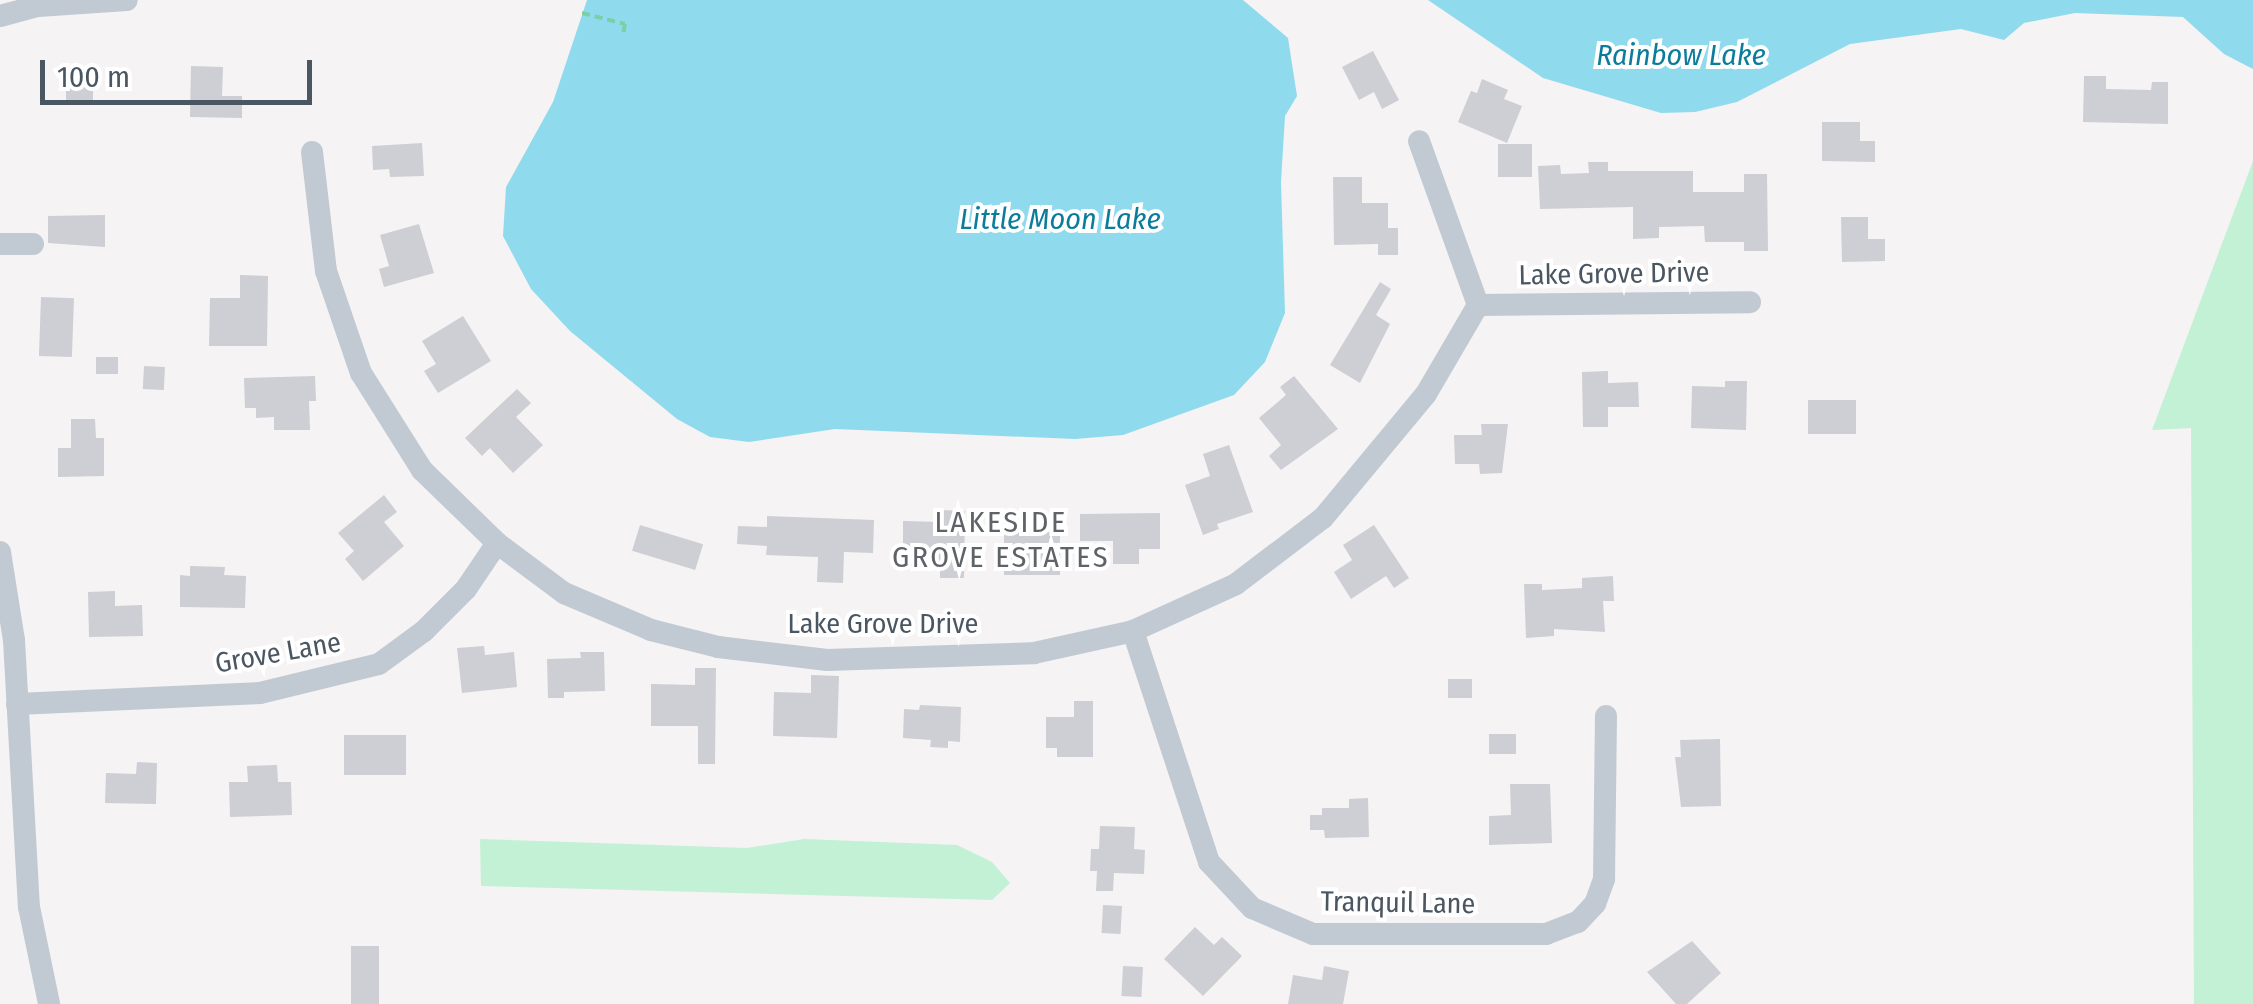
<!DOCTYPE html>
<style>
body{margin:0}
#map{position:relative;width:2253px;height:1004px;overflow:hidden;background:#f5f3f3;font-family:"Fira Sans Condensed",sans-serif}
div>[style]{position:absolute}
.green>*{inset:0;background:#c3f1d5}
.water>*{inset:0;background:#90daee}
.building>*{inset:0;background:#cdcfd5;transform-origin:0 0}
.path>*{height:4px;margin-top:-2px;transform-origin:0;background:repeating-linear-gradient(90deg,#7ad0a6 0 8px,transparent 0 13px)}
.minor>*{height:22px;margin:-11px;padding:0 11px;transform-origin:11px;border-radius:11px;background:#c1cad2}
span{translate:-50% -50%;white-space:nowrap;text-align:center;line-height:1.15;-webkit-text-stroke:8px #fff;paint-order:stroke}
.street-label{font-size:28px;color:#4a5661}
.water-label{font-size:30px;color:#0c7c9b;font-style:italic}
.neighbourhood-label{font-size:30px;color:#5f6368;letter-spacing:2.5px}
.scale{position:absolute;left:40px;top:60px;width:272px;height:45px;box-sizing:border-box;border:5px solid #4a5661;border-top:0;padding-left:12px;font-size:30px;line-height:35px;white-space:nowrap;color:#4a5661;-webkit-text-stroke:8px #fff;paint-order:stroke}
</style>
<div id="map">
<div class="green">
<i style="clip-path:polygon(2253px 161px,2253px 1004px,2194px 1004px,2191px 428px,2152px 430px)"></i>
<i style="clip-path:polygon(480px 839px,747px 848px,804px 839px,957px 845px,992px 862px,1010px 883px,992px 900px,481px 886px)"></i>
</div>
<div class="water">
<i style="clip-path:polygon(587px 0,1243px 0,1288px 38px,1297px 96px,1285px 116px,1281px 182px,1285px 313px,1265px 362px,1234px 395px,1123px 435px,1075px 439px,835px 429px,749px 442px,710px 437px,677px 419px,570px 331px,531px 289px,503px 236px,506px 187px,553px 102px)"></i>
<i style="clip-path:polygon(1428px 0,2253px 0,2253px 69px,2224px 54px,2183px 17px,2075px 13px,2024px 23px,2004px 40px,1961px 29px,1850px 44px,1737px 102px,1695px 112px,1661px 113px,1543px 78px)"></i>
</div>
<div class="building">
<i style="clip-path:polygon(1373px 51px,1399px 100px,1382px 109px,1374px 92px,1359px 100px,1342px 67px)"></i>
<i style="clip-path:polygon(191px 66px,223px 67px,222px 96px,242px 96px,242px 118px,190px 117px)"></i>
<i style="clip-path:polygon(2084px 76px,2106px 76px,2106px 89px,2151px 90px,2152px 82px,2168px 82px,2168px 124px,2083px 122px)"></i>
<i style="left:66px;top:77px;width:27px;height:26px"></i>
<i style="clip-path:polygon(1482px 79px,1508px 90px,1504px 99px,1522px 106px,1507px 143px,1458px 122px,1471px 91px,1477px 93px)"></i>
<i style="clip-path:polygon(1822px 122px,1860px 122px,1860px 141px,1875px 141px,1875px 162px,1822px 161px)"></i>
<i style="clip-path:polygon(422px 143px,424px 176px,390px 177px,389px 169px,373px 170px,372px 146px)"></i>
<i style="left:1498px;top:144px;width:34px;height:33px"></i>
<i style="clip-path:polygon(1588px 162px,1608px 162px,1608px 171px,1693px 171px,1693px 192px,1744px 192px,1744px 174px,1767px 174px,1768px 251px,1744px 251px,1744px 242px,1705px 242px,1704px 226px,1659px 227px,1659px 238px,1633px 239px,1633px 207px,1540px 209px,1538px 166px,1560px 165px,1561px 174px,1589px 173px)"></i>
<i style="clip-path:polygon(1333px 177px,1362px 177px,1362px 203px,1388px 203px,1388px 228px,1398px 228px,1398px 255px,1378px 255px,1378px 244px,1334px 245px)"></i>
<i style="clip-path:polygon(105px 215px,105px 247px,48px 243px,48px 216px)"></i>
<i style="clip-path:polygon(1841px 217px,1868px 217px,1868px 239px,1885px 239px,1885px 261px,1842px 262px)"></i>
<i style="clip-path:polygon(419px 224px,434px 273px,384px 287px,379px 269px,389px 266px,380px 235px)"></i>
<i style="clip-path:polygon(240px 275px,268px 276px,267px 346px,209px 346px,210px 298px,240px 298px)"></i>
<i style="clip-path:polygon(1380px 282px,1391px 289px,1376px 315px,1390px 324px,1360px 383px,1330px 365px)"></i>
<i style="left:41px;top:297px;width:33px;height:59px;rotate:2deg"></i>
<i style="clip-path:polygon(463px 316px,491px 361px,438px 393px,424px 371px,436px 364px,422px 341px)"></i>
<i style="left:118px;top:357px;width:17px;height:22px;rotate:90deg"></i>
<i style="left:144px;top:366px;width:21px;height:23px;rotate:3deg"></i>
<i style="clip-path:polygon(1608px 371px,1608px 383px,1638px 382px,1639px 407px,1608px 407px,1608px 427px,1583px 427px,1582px 372px)"></i>
<i style="clip-path:polygon(315px 376px,316px 401px,309px 401px,310px 430px,274px 430px,274px 417px,256px 418px,256px 408px,245px 408px,244px 378px)"></i>
<i style="clip-path:polygon(1294px 376px,1338px 429px,1281px 470px,1269px 456px,1281px 445px,1259px 418px,1286px 395px,1280px 387px)"></i>
<i style="clip-path:polygon(1725px 381px,1747px 381px,1746px 430px,1691px 428px,1692px 386px,1725px 387px)"></i>
<i style="clip-path:polygon(517px 389px,531px 403px,516px 417px,543px 445px,513px 473px,490px 448px,482px 456px,465px 438px)"></i>
<i style="left:1856px;top:400px;width:34px;height:48px;rotate:90deg"></i>
<i style="clip-path:polygon(71px 419px,95px 419px,96px 438px,104px 438px,104px 476px,58px 477px,58px 448px,71px 448px)"></i>
<i style="clip-path:polygon(1481px 424px,1508px 424px,1502px 473px,1480px 474px,1479px 464px,1455px 464px,1454px 435px,1482px 435px)"></i>
<i style="clip-path:polygon(1229px 445px,1253px 512px,1217px 524px,1219px 529px,1203px 535px,1185px 485px,1210px 476px,1203px 454px)"></i>
<i style="clip-path:polygon(384px 495px,397px 512px,384px 522px,404px 546px,363px 581px,345px 559px,354px 551px,338px 533px)"></i>
<i style="clip-path:polygon(941px 510px,965px 511px,964px 578px,940px 578px,940px 566px,903px 565px,903px 521px,941px 522px)"></i>
<i style="clip-path:polygon(1160px 513px,1160px 549px,1139px 549px,1139px 564px,1113px 564px,1113px 541px,1080px 541px,1080px 514px)"></i>
<i style="clip-path:polygon(767px 516px,874px 520px,873px 553px,844px 552px,843px 583px,817px 582px,818px 557px,766px 555px,767px 546px,737px 544px,738px 526px,767px 527px)"></i>
<i style="left:640px;top:525px;width:66px;height:27px;rotate:17deg"></i>
<i style="clip-path:polygon(1374px 525px,1409px 578px,1394px 588px,1386px 576px,1351px 599px,1334px 572px,1352px 560px,1343px 545px)"></i>
<i style="left:1004px;top:532px;width:56px;height:43px"></i>
<i style="clip-path:polygon(190px 566px,225px 567px,224px 575px,246px 576px,245px 608px,180px 607px,180px 575px,190px 576px)"></i>
<i style="clip-path:polygon(1613px 576px,1614px 601px,1603px 601px,1605px 632px,1554px 629px,1554px 636px,1526px 638px,1524px 584px,1542px 584px,1542px 590px,1582px 588px,1582px 578px)"></i>
<i style="clip-path:polygon(115px 591px,115px 606px,142px 605px,143px 636px,89px 637px,88px 592px)"></i>
<i style="clip-path:polygon(484px 646px,485px 655px,514px 652px,517px 687px,462px 693px,457px 648px)"></i>
<i style="clip-path:polygon(580px 652px,604px 652px,605px 691px,564px 692px,564px 698px,548px 698px,547px 659px,581px 658px)"></i>
<i style="clip-path:polygon(695px 668px,716px 668px,715px 764px,698px 764px,698px 726px,651px 726px,651px 684px,695px 685px)"></i>
<i style="clip-path:polygon(811px 675px,839px 676px,837px 738px,773px 736px,774px 692px,811px 693px)"></i>
<i style="left:1448px;top:679px;width:24px;height:19px"></i>
<i style="clip-path:polygon(1074px 701px,1093px 701px,1093px 757px,1057px 757px,1057px 748px,1046px 748px,1046px 717px,1074px 717px)"></i>
<i style="clip-path:polygon(920px 705px,961px 707px,960px 742px,948px 741px,948px 748px,930px 747px,931px 740px,903px 738px,904px 709px,919px 710px)"></i>
<i style="left:1489px;top:734px;width:27px;height:20px"></i>
<i style="left:406px;top:735px;width:40px;height:62px;rotate:90deg"></i>
<i style="clip-path:polygon(1720px 739px,1721px 806px,1681px 807px,1675px 757px,1681px 757px,1680px 740px)"></i>
<i style="clip-path:polygon(137px 762px,157px 763px,156px 804px,105px 803px,106px 773px,136px 774px)"></i>
<i style="clip-path:polygon(277px 765px,278px 782px,291px 782px,292px 815px,230px 817px,229px 782px,248px 782px,247px 766px)"></i>
<i style="clip-path:polygon(1510px 784px,1550px 784px,1552px 843px,1489px 845px,1489px 816px,1511px 815px)"></i>
<i style="clip-path:polygon(1368px 798px,1369px 837px,1325px 838px,1324px 830px,1310px 830px,1310px 815px,1322px 815px,1322px 808px,1349px 808px,1349px 799px)"></i>
<i style="clip-path:polygon(1100px 826px,1135px 827px,1134px 849px,1145px 850px,1144px 874px,1114px 873px,1113px 891px,1096px 891px,1097px 871px,1090px 871px,1091px 849px,1099px 849px)"></i>
<i style="left:1103px;top:905px;width:19px;height:28px;rotate:3deg"></i>
<i style="clip-path:polygon(1195px 927px,1214px 945px,1222px 937px,1242px 956px,1203px 996px,1164px 959px)"></i>
<i style="clip-path:polygon(1692px 941px,1721px 973px,1687px 1004px,1676px 1004px,1647px 972px)"></i>
<i style="left:351px;top:946px;width:28px;height:58px"></i>
<i style="left:1123px;top:966px;width:20px;height:30px;rotate:3deg"></i>
<i style="clip-path:polygon(1324px 966px,1349px 971px,1343px 1004px,1288px 1004px,1293px 975px,1322px 980px)"></i>
</div>
<div class="path">
<i style="left:582px;top:13px;width:44px;rotate:14.3deg"></i>
<i style="left:625px;top:24px;width:11px;rotate:100deg"></i>
</div>
<div class="minor">
<i style="left:0;top:16px;width:39px;rotate:-15deg"></i>
<i style="left:38px;top:6px;width:89px;rotate:-3.9deg"></i>
<i style="left:312px;top:152px;width:120px;rotate:83.3deg"></i>
<i style="left:326px;top:271px;width:108px;rotate:71.1deg"></i>
<i style="left:361px;top:373px;width:115px;rotate:57.8deg"></i>
<i style="left:422px;top:470px;width:105px;rotate:44.2deg"></i>
<i style="left:497px;top:543px;width:84px;rotate:36.7deg"></i>
<i style="left:564px;top:593px;width:95px;rotate:23deg"></i>
<i style="left:651px;top:630px;width:69px;rotate:14.2deg"></i>
<i style="left:718px;top:647px;width:110px;rotate:6.8deg"></i>
<i style="left:827px;top:660px;width:207px;rotate:-1.9deg"></i>
<i style="left:1034px;top:653px;width:101px;rotate:-12.5deg"></i>
<i style="left:1133px;top:631px;width:113px;rotate:-24.5deg"></i>
<i style="left:1236px;top:584px;width:109px;rotate:-37.2deg"></i>
<i style="left:1323px;top:518px;width:161px;rotate:-50.3deg"></i>
<i style="left:1426px;top:394px;width:103px;rotate:-59.7deg"></i>
<i style="left:1478px;top:305px;width:174px;rotate:-109.8deg"></i>
<i style="left:0;top:244px;width:33px"></i>
<i style="left:1478px;top:305px;width:272px;rotate:-0.6deg"></i>
<i style="left:0;top:552px;width:89px;rotate:81deg"></i>
<i style="left:14px;top:640px;width:267px;rotate:86.8deg"></i>
<i style="left:29px;top:907px;width:99px;rotate:78.3deg"></i>
<i style="left:1133px;top:631px;width:243px;rotate:71.8deg"></i>
<i style="left:1209px;top:862px;width:63px;rotate:46.9deg"></i>
<i style="left:1252px;top:908px;width:66px;rotate:23.1deg"></i>
<i style="left:1313px;top:934px;width:233px"></i>
<i style="left:1546px;top:934px;width:34px;rotate:-21deg"></i>
<i style="left:1578px;top:922px;width:25px;rotate:-47deg"></i>
<i style="left:1595px;top:904px;width:27px;rotate:-70deg"></i>
<i style="left:1604px;top:879px;width:163px;rotate:-89.3deg"></i>
<i style="left:17px;top:704px;width:243px;rotate:-2.6deg"></i>
<i style="left:260px;top:693px;width:122px;rotate:-13.7deg"></i>
<i style="left:379px;top:664px;width:56px;rotate:-36.3deg"></i>
<i style="left:424px;top:631px;width:59px;rotate:-45deg"></i>
<i style="left:466px;top:589px;width:55px;rotate:-56deg"></i>
</div>
<div class="street-label">
<span style="left:1614px;top:274px;rotate:-1deg">Lake Grove Drive</span>
<span style="left:883px;top:624px">Lake Grove Drive</span>
<span style="left:278px;top:653px;rotate:-10deg">Grove Lane</span>
<span style="left:1398px;top:903px;rotate:1deg">Tranquil Lane</span>
</div>
<div class="water-label">
<span style="left:1681px;top:55px">Rainbow Lake</span>
<span style="left:1060px;top:219px">Little Moon Lake</span>
</div>
<div class="neighbourhood-label">
<span style="left:1001px;top:539px">LAKESIDE<br>GROVE ESTATES</span>
</div>
<div class="scale">100 m</div>
</div>
